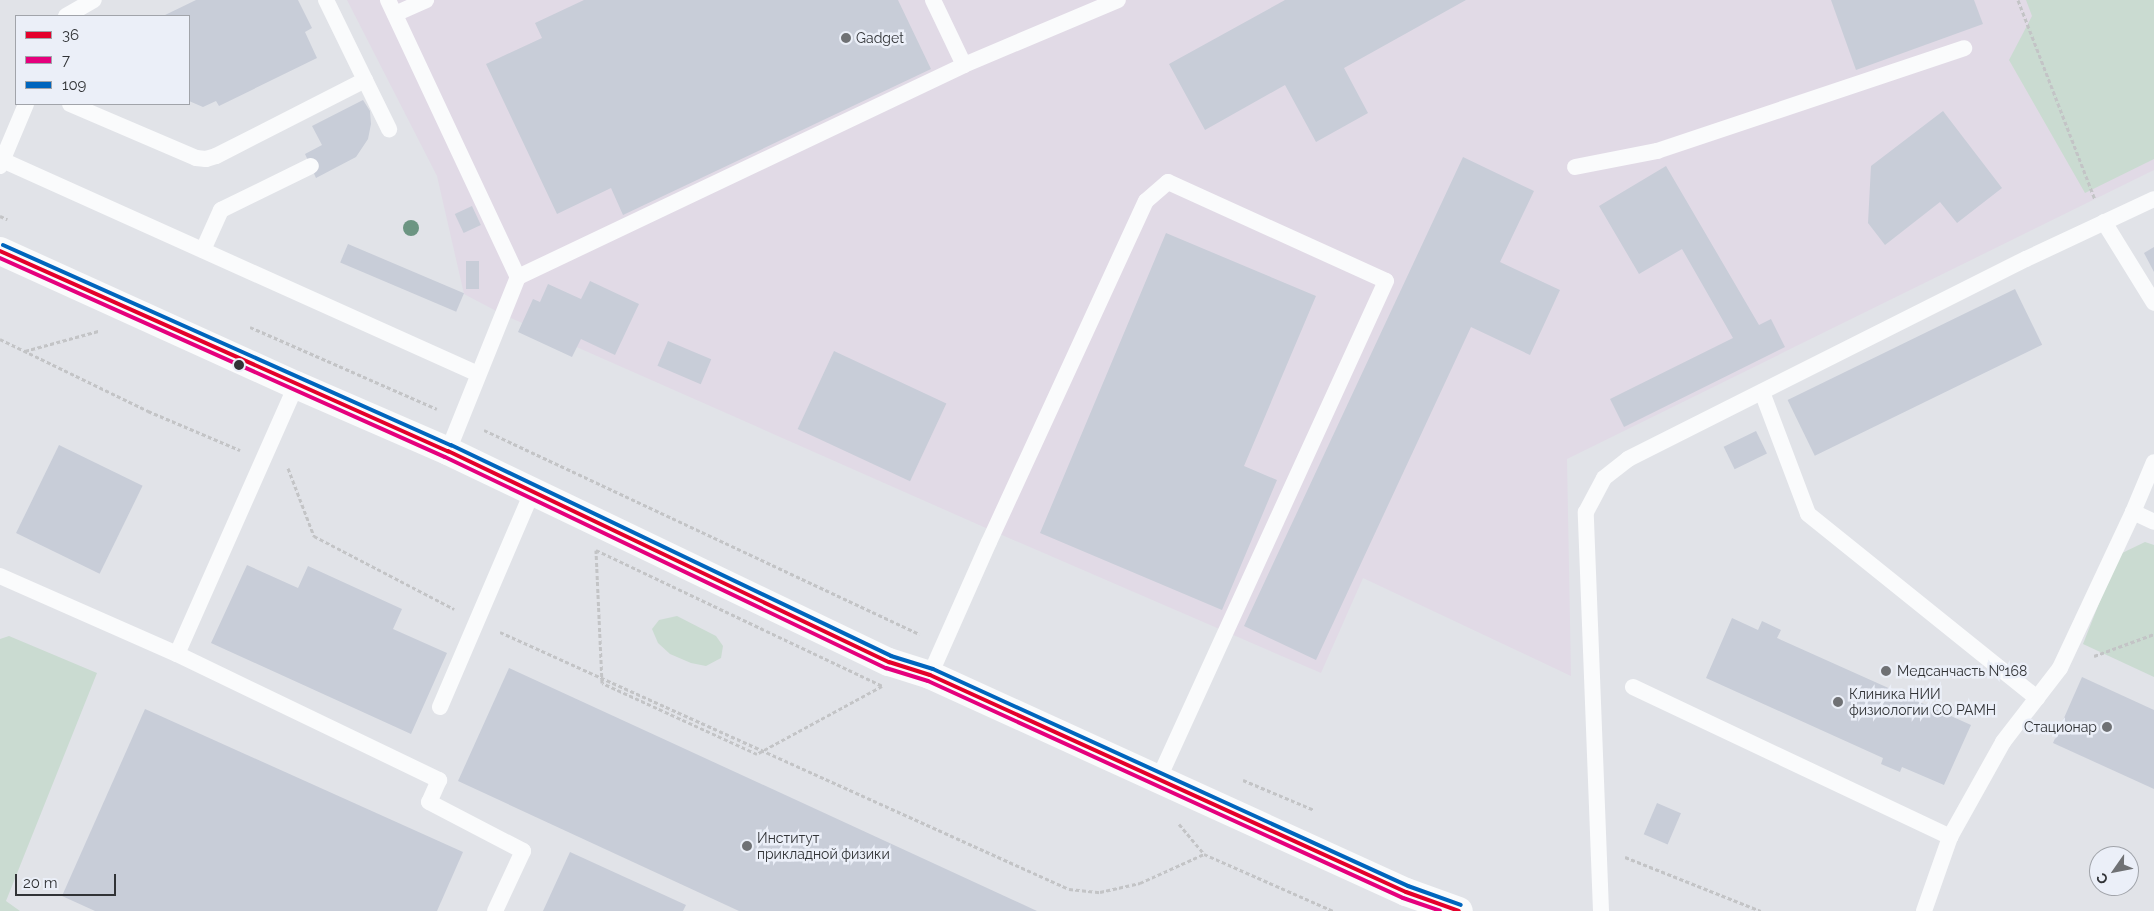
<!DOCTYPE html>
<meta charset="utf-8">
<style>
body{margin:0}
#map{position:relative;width:2154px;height:911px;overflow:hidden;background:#e1e3e8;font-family:Raleway,sans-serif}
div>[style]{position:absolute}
.industrial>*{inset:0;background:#e1dae6}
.green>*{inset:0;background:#cadbd1}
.building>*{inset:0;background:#c8cdd8;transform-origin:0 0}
.path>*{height:3px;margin-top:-1.5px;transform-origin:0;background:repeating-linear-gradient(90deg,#c3c4c6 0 4px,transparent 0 6.5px)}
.service>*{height:16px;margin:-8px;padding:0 8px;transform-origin:8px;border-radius:8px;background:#fafbfc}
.tertiary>*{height:28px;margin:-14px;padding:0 14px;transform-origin:14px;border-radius:14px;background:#fafbfc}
.bus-1>*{height:4px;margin:-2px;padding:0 2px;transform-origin:2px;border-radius:2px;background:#e4002b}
.bus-2>*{height:4px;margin:-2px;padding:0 2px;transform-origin:2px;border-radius:2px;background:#e5007d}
.bus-3>*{height:4px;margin:-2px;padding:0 2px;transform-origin:2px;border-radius:2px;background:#0065bd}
.trees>*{width:16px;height:16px;margin:-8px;border-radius:50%;background:#6c9582}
.dots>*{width:14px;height:14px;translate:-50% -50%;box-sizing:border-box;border:2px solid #ebeff8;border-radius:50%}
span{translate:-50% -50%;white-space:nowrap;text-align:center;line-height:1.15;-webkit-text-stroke:5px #ebeff8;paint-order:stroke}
.poi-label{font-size:14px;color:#313336}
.left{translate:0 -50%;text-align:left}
.right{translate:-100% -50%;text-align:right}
.legend{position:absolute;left:15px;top:15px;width:175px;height:90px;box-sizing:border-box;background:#ebeff8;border:1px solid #a1a4aa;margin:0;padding:6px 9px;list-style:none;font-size:15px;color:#313336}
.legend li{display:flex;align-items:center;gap:10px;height:25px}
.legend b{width:25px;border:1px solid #a1a4aa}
.north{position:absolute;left:2089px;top:846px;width:50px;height:50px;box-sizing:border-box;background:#ebeff8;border:1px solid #a1a4aa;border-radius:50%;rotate:237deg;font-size:14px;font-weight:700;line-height:20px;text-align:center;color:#313336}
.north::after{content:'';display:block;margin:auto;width:18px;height:22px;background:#6f7174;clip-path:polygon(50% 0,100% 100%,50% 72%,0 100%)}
.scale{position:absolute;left:15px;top:874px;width:101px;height:22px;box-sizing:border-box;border:2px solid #313336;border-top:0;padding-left:6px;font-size:15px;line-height:18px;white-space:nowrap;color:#313336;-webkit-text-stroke:4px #ebeff8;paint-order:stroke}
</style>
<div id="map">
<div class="industrial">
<i style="clip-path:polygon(347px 0,2154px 0,2154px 170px,1567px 459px,1571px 676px,1363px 578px,1321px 673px,995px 532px,502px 314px,464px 294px,437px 176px)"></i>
</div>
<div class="green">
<i style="clip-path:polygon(2026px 0,2154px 0,2154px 159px,2085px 193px,2009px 60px,2032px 16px)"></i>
<i style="clip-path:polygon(2145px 542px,2154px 545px,2154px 677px,2083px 644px,2118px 555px)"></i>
<i style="clip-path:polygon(677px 616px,716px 636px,723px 646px,721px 658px,706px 666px,691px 663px,670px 654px,658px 643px,652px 629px,659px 620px)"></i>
<i style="clip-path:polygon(9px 636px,97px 673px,6px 901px,20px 911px,0 911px,0 639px)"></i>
</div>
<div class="building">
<i style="clip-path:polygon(196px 0,298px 0,312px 28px,305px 32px,317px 58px,219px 106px,216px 101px,203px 107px,189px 101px,189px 16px,163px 16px)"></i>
<i style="clip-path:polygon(584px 0,898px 0,931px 69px,623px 215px,611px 188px,557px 214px,486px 64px,542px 38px,535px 23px)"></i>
<i style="clip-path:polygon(1285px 0,1466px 0,1344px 68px,1368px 113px,1316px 142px,1285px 85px,1205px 130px,1169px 64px)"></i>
<i style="clip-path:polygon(1831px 0,1974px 0,1983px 24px,1856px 70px)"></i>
<i style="clip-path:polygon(363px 100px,370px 111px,371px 124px,368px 139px,356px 157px,316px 178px,305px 154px,322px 145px,312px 126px)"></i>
<i style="clip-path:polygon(1943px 111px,2002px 188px,1957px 223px,1940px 202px,1885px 245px,1868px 223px,1871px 166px)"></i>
<i style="clip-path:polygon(1463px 157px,1534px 191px,1500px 262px,1560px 290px,1530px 355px,1471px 327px,1316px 660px,1244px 626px)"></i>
<i style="clip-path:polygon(1666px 166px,1759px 325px,1771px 319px,1785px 347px,1624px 427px,1610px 399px,1733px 338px,1682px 249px,1639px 274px,1599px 206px)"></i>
<i style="left:472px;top:206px;width:21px;height:19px;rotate:65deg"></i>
<i style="clip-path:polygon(1166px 233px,1316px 296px,1244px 466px,1277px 480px,1222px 610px,1040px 533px)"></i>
<i style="left:348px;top:244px;width:126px;height:20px;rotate:23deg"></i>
<i style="clip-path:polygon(2154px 247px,2154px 272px,2144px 253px)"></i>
<i style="left:466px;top:261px;width:13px;height:28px"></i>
<i style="clip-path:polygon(590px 281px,639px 304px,615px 355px,581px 339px,572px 357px,518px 332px,533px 299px,540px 302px,548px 284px,581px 299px)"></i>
<i style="left:2015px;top:289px;width:62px;height:253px;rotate:64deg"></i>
<i style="left:668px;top:341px;width:47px;height:27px;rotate:23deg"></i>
<i style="left:834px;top:351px;width:124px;height:86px;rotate:25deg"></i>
<i style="left:1756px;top:431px;width:25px;height:36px;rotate:64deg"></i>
<i style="left:59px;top:445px;width:93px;height:98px;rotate:26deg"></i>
<i style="clip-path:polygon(247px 565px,298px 588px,308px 566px,402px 609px,393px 629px,447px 653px,411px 734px,211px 643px)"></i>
<i style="clip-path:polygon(1732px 618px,1758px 630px,1762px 621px,1781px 630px,1777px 638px,1971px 725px,1944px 785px,1902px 767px,1900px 772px,1881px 764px,1883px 758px,1706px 678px)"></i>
<i style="clip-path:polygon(509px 668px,670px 742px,1037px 911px,739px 911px,458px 781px)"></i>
<i style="clip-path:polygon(2082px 677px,2154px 710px,2154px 789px,2053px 743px)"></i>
<i style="clip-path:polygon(145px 709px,463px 852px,437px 911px,95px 911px,62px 896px)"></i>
<i style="left:1657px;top:803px;width:26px;height:34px;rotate:23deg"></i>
<i style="clip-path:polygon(570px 852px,686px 905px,683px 911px,543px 911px)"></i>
</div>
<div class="path">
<i style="left:2018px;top:0;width:214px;rotate:68.9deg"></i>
<i style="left:0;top:216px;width:8px;rotate:23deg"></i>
<i style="left:250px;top:327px;width:204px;rotate:23.7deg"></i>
<i style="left:0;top:339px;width:165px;rotate:25.9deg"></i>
<i style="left:148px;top:411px;width:100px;rotate:23deg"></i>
<i style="left:25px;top:351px;width:76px;rotate:-15.3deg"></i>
<i style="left:484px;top:430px;width:481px;rotate:25.1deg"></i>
<i style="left:288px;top:468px;width:73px;rotate:69.1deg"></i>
<i style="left:314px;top:536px;width:158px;rotate:27.5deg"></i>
<i style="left:596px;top:550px;width:317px;rotate:25.4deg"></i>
<i style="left:882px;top:686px;width:142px;rotate:151.5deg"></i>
<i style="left:757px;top:754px;width:170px;rotate:-155.4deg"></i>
<i style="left:602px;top:683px;width:133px;rotate:-92.6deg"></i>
<i style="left:500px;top:632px;width:624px;rotate:24.31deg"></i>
<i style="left:1069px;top:889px;width:31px;rotate:6deg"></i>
<i style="left:1100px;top:892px;width:41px;rotate:-12.7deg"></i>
<i style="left:1140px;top:883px;width:70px;rotate:-24.4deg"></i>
<i style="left:1204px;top:854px;width:141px;rotate:23.8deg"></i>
<i style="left:2094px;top:656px;width:64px;rotate:-20.1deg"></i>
<i style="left:1243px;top:780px;width:77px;rotate:22.9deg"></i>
<i style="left:1179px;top:824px;width:39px;rotate:50deg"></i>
<i style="left:1625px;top:857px;width:146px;rotate:21.7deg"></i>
</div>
<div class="service">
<i style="left:388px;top:0;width:306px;rotate:64.9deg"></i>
<i style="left:933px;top:0;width:72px;rotate:64.5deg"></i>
<i style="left:395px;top:14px;width:34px;rotate:-24deg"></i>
<i style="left:66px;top:16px;width:32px;rotate:-30deg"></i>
<i style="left:365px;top:80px;width:55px;rotate:63.9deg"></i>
<i style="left:70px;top:104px;width:137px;rotate:23.2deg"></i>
<i style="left:196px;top:158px;width:10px;rotate:6deg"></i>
<i style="left:206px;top:159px;width:10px;rotate:-17deg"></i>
<i style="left:216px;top:156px;width:167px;rotate:-27deg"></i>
<i style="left:365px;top:80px;width:89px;rotate:-116deg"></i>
<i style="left:2px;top:160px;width:522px;rotate:24.21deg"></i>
<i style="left:0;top:166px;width:67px;rotate:-67.2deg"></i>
<i style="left:1575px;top:167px;width:84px;rotate:-11deg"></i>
<i style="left:1657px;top:151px;width:324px;rotate:-18.5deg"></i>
<i style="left:2104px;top:222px;width:95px;rotate:58.3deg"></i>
<i style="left:203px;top:250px;width:44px;rotate:-65.8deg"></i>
<i style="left:221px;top:210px;width:100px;rotate:-26.1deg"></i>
<i style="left:1762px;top:392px;width:130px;rotate:69.3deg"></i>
<i style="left:1808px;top:514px;width:294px;rotate:38.8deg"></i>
<i style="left:448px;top:451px;width:188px;rotate:-68.1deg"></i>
<i style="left:518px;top:277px;width:494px;rotate:-25.4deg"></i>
<i style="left:964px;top:65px;width:167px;rotate:-22.9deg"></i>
<i style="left:2133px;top:512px;width:23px;rotate:25deg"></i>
<i style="left:0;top:576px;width:193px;rotate:23.8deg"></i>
<i style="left:177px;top:654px;width:291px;rotate:25.7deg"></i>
<i style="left:439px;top:780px;width:24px;rotate:114deg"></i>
<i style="left:429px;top:802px;width:106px;rotate:27.5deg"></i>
<i style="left:523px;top:851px;width:66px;rotate:115deg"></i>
<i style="left:177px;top:654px;width:294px;rotate:-66.1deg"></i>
<i style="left:930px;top:675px;width:145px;rotate:-66.1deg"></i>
<i style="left:989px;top:542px;width:375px;rotate:-65.3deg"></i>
<i style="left:1146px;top:201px;width:29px;rotate:-41deg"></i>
<i style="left:1168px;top:182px;width:239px;rotate:24.4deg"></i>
<i style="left:1386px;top:281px;width:546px;rotate:114.55deg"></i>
<i style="left:1633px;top:687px;width:351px;rotate:25.3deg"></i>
<i style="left:440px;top:707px;width:234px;rotate:-66.8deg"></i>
<i style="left:1601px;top:911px;width:399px;rotate:-92.2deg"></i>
<i style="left:1586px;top:512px;width:38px;rotate:-62deg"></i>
<i style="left:1604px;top:478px;width:31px;rotate:-38deg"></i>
<i style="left:1628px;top:459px;width:445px;rotate:-26.7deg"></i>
<i style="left:2026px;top:259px;width:141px;rotate:-25.1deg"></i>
<i style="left:1924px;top:911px;width:78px;rotate:-70.6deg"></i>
<i style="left:1950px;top:837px;width:109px;rotate:-60.8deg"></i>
<i style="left:2003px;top:742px;width:93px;rotate:-52.4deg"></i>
<i style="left:2060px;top:668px;width:172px;rotate:-64.9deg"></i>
<i style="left:2133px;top:512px;width:54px;rotate:-67.2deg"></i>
</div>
<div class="tertiary">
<i style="left:0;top:251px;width:325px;rotate:24.4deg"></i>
<i style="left:296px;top:385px;width:166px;rotate:23.5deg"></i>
<i style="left:448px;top:451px;width:489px;rotate:25.6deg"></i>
<i style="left:889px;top:662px;width:43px;rotate:17.6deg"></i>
<i style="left:930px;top:675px;width:523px;rotate:24.51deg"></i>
<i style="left:1406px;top:892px;width:56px;rotate:19.7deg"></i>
</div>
<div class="bus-1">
<i style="left:0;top:251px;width:491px;rotate:24.1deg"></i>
<i style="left:448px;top:451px;width:489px;rotate:25.6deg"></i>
<i style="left:889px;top:662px;width:43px;rotate:17.6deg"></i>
<i style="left:930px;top:675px;width:523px;rotate:24.51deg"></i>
<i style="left:1406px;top:892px;width:56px;rotate:19.7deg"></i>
</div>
<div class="bus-2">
<i style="left:0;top:258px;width:487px;rotate:24.1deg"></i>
<i style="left:445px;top:457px;width:489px;rotate:25.6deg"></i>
<i style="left:886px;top:668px;width:44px;rotate:17.2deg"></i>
<i style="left:928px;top:681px;width:522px;rotate:24.55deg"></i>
<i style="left:1403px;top:898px;width:39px;rotate:19deg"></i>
</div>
<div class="bus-3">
<i style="left:3px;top:245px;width:491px;rotate:24.1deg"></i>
<i style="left:451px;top:445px;width:488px;rotate:25.6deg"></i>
<i style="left:891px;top:656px;width:44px;rotate:17.2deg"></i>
<i style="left:933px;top:669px;width:522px;rotate:24.55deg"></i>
<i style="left:1408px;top:886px;width:56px;rotate:19.7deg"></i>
</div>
<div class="trees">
<i style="left:411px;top:228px"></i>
</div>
<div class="dots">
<i style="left:846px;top:38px;background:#6f7174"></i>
<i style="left:239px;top:365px;background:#313336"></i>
<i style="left:1886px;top:671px;background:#6f7174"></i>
<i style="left:1838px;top:702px;background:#6f7174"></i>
<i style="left:2107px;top:727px;background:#6f7174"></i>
<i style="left:747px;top:846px;background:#6f7174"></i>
</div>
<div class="poi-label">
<span class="left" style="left:856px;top:38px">Gadget</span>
<span class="left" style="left:1897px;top:671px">Медсанчасть №168</span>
<span class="left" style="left:1849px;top:702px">Клиника НИИ<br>физиологии СО РАМН</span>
<span class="right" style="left:2097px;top:727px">Стационар</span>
<span class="left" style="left:757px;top:846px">Институт<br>прикладной физики</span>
</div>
<ul class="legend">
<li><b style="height:6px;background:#e4002b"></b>36</li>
<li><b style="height:6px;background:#e5007d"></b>7</li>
<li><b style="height:6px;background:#0065bd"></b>109</li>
</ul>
<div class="north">С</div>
<div class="scale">20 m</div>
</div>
